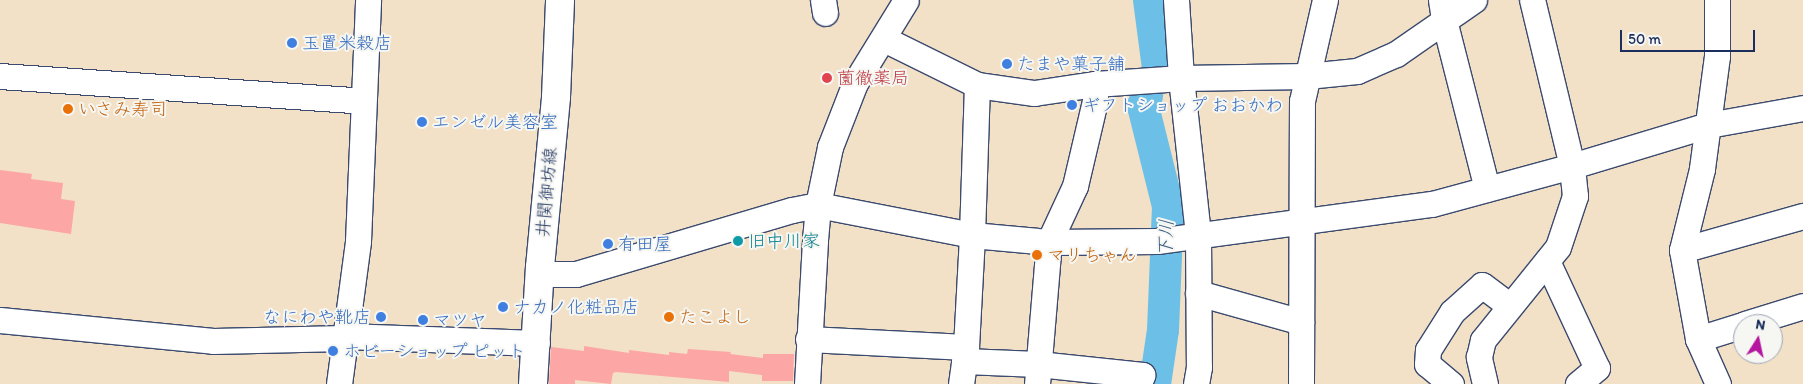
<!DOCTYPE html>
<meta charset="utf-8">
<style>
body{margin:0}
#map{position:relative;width:1803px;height:384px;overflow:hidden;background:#f2e1c7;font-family:Itim,"Klee One",sans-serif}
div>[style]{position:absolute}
.river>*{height:32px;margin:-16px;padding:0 16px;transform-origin:16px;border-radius:16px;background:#6cc0e8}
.building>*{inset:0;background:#fca6a5}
.roads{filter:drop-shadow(1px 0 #3b4a6e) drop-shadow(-1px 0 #3b4a6e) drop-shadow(0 1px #3b4a6e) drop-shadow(0 -1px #3b4a6e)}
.minor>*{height:25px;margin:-12.5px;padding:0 12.5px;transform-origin:12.5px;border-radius:12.5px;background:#fff}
.major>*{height:28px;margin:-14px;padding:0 14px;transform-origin:14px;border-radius:14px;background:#fff}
.dots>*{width:14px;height:14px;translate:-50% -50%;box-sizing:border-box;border:2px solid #f6f6f2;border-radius:50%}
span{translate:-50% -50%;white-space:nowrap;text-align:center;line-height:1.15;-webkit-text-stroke:4px #f6f6f2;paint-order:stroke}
.shop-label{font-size:18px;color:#366cbe}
.left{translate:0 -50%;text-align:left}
.right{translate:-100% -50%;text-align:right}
.health-label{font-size:18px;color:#be3a42}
.food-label{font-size:18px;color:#c56008}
.street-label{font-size:18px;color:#1b2f5e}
.culture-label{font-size:18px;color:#0d838f}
.water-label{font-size:19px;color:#335a87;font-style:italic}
.north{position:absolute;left:1733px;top:314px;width:50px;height:50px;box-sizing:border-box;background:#f6f6f2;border:1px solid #9ea6b7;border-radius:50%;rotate:10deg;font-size:14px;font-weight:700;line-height:20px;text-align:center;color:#1b2f5e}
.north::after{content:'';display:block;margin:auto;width:18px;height:22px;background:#b5179e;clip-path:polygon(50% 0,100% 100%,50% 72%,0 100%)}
.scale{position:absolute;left:1620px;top:30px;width:135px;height:22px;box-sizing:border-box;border:2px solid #1b2f5e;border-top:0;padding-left:6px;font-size:15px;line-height:18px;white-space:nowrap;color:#1b2f5e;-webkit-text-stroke:4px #f6f6f2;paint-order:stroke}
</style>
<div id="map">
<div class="river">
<i style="left:1149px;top:0;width:69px;rotate:82.5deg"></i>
<i style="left:1147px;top:96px;width:11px;rotate:112deg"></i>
<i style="left:1143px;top:106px;width:103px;rotate:76deg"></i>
<i style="left:1168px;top:206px;width:124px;rotate:92.3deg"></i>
<i style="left:1163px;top:330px;width:55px;rotate:98.4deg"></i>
</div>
<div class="building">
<i style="clip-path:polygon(0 170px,32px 174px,31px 179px,63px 183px,61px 199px,75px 201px,71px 234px,0 223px)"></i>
<i style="clip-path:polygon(584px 346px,629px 353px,629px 350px,669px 355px,669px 352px,687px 354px,688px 349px,731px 352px,730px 354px,763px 358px,763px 354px,794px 354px,793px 381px,762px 381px,762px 375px,729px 371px,729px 382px,616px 372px,613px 373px,611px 384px,575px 380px,575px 384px,549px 384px,551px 347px,584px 351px)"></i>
</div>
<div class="roads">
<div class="minor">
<i style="left:823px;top:0;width:13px;rotate:81deg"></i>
<i style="left:1176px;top:0;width:78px;rotate:86.3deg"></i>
<i style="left:1181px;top:78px;width:158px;rotate:83.8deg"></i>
<i style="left:1198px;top:235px;width:132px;rotate:89.6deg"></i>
<i style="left:1199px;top:367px;width:17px;rotate:100deg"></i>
<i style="left:1441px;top:0;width:20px;rotate:81deg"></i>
<i style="left:1444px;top:20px;width:174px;rotate:75.7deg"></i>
<i style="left:1717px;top:0;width:56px;rotate:90deg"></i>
<i style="left:1717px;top:56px;width:114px;rotate:97.6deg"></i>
<i style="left:1702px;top:169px;width:83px;rotate:103.9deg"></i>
<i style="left:1682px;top:250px;width:126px;rotate:-15.7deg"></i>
<i style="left:884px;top:39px;width:104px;rotate:26.3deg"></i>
<i style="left:977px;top:85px;width:58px;rotate:8deg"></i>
<i style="left:1034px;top:93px;width:62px;rotate:-8.4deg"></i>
<i style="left:1095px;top:84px;width:86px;rotate:-4deg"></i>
<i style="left:1181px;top:78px;width:126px;rotate:-0.9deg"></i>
<i style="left:1307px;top:76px;width:50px;rotate:-5.7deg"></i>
<i style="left:1357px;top:71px;width:43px;rotate:-23.6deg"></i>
<i style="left:1396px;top:54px;width:95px;rotate:-34.7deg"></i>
<i style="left:0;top:76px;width:364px;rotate:3.9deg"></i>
<i style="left:1682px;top:250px;width:90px;rotate:79.8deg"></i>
<i style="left:1698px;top:339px;width:49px;rotate:66deg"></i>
<i style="left:1547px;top:261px;width:118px;rotate:65deg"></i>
<i style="left:1597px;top:368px;width:25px;rotate:140deg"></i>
<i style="left:540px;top:274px;width:36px"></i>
<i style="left:576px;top:274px;width:225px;rotate:-16.5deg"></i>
<i style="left:792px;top:210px;width:26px;rotate:-11deg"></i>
<i style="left:818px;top:205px;width:157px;rotate:11deg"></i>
<i style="left:972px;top:235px;width:77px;rotate:5.2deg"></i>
<i style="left:1049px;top:242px;width:108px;rotate:-0.5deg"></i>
<i style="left:1157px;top:241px;width:277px;rotate:-7.7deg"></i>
<i style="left:1432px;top:204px;width:145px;rotate:-15.2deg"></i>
<i style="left:1572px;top:166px;width:142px;rotate:-16.8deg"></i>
<i style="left:1708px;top:125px;width:97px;rotate:-10.1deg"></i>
<i style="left:1198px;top:293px;width:107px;rotate:15.7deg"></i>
<i style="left:0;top:320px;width:214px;rotate:5.6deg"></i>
<i style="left:213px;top:341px;width:131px;rotate:-1.3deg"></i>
<i style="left:1745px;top:324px;width:61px;rotate:-17.2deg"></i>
<i style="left:345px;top:336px;width:192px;rotate:2.1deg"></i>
<i style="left:808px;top:339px;width:158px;rotate:2.9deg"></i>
<i style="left:1698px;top:339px;width:47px;rotate:-17.3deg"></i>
<i style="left:964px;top:361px;width:74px;rotate:2.3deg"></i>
<i style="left:1038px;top:364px;width:105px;rotate:6deg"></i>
<i style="left:1142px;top:375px;width:9px;rotate:108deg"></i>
<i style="left:339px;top:384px;width:144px;rotate:-82.4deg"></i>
<i style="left:358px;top:241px;width:241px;rotate:-87.6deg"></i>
<i style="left:807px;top:384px;width:144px;rotate:-86.8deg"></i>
<i style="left:815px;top:240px;width:35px;rotate:-85deg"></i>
<i style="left:818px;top:205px;width:59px;rotate:-78.3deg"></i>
<i style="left:830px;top:147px;width:69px;rotate:-68.7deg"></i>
<i style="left:855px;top:83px;width:97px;rotate:-58.4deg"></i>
<i style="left:961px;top:384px;width:37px;rotate:-82deg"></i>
<i style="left:966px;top:347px;width:112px;rotate:-86.9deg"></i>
<i style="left:972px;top:235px;width:150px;rotate:-88.1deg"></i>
<i style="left:1037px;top:384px;width:143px;rotate:-85.2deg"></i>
<i style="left:1049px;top:242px;width:62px;rotate:-65.1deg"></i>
<i style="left:1075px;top:186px;width:87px;rotate:-76.8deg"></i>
<i style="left:1095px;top:101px;width:17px;rotate:-90deg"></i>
<i style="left:1301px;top:384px;width:283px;rotate:-89.8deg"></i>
<i style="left:1302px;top:101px;width:104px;rotate:-77.2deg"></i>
<i style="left:1451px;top:384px;width:31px;rotate:-140deg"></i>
<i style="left:1427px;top:364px;width:14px;rotate:-86deg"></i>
<i style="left:1428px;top:350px;width:45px;rotate:-57.7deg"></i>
<i style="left:1452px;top:312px;width:40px;rotate:-42deg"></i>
<i style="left:1482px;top:285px;width:35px;rotate:37deg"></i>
<i style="left:1485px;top:384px;width:28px;rotate:-103deg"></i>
<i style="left:1479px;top:357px;width:17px;rotate:-77deg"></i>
<i style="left:1483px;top:340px;width:119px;rotate:-51.1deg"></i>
<i style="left:1558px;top:247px;width:54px;rotate:-71.6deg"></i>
<i style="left:1575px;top:196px;width:30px;rotate:-96deg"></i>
<i style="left:1572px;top:166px;width:171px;rotate:-103.5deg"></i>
</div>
<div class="major">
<i style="left:533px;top:384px;width:117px;rotate:-86.6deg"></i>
<i style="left:540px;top:267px;width:171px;rotate:-84.6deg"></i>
<i style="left:556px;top:97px;width:97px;rotate:-87.6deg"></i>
</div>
</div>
<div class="dots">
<i style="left:292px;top:43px;background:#3f7fe0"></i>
<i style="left:1007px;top:64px;background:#3f7fe0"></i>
<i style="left:827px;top:78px;background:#e0444e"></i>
<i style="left:1072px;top:105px;background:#3f7fe0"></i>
<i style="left:68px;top:109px;background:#e8710a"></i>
<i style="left:422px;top:122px;background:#3f7fe0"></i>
<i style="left:738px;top:241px;background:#0f9aa8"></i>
<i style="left:608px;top:244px;background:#3f7fe0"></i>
<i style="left:1037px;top:255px;background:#e8710a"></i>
<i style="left:503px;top:307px;background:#3f7fe0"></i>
<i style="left:381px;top:317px;background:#3f7fe0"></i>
<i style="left:669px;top:317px;background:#e8710a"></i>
<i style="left:423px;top:320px;background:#3f7fe0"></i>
<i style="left:333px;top:351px;background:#3f7fe0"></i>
</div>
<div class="shop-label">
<span class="left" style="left:302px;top:43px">玉置米穀店</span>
<span class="left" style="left:1017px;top:64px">たまや菓子舗</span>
<span class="left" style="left:1082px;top:105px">ギフトショップ おおかわ</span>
<span class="left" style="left:432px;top:122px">エンゼル美容室</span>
<span class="left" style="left:618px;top:244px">有田屋</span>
<span class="left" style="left:513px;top:307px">ナカノ化粧品店</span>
<span class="right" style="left:371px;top:317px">なにわや靴店</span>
<span class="left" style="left:433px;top:320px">マツヤ</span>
<span class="left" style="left:343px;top:351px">ホビーショップ ピット</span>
</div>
<div class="health-label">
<span class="left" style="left:837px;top:78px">薗徹薬局</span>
</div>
<div class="food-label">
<span class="left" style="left:78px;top:109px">いさみ寿司</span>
<span class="left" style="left:1047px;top:255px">マリちゃん</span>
<span class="left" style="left:679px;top:317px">たこよし</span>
</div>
<div class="street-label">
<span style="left:547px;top:192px;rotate:-85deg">井関御坊線</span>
</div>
<div class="culture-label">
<span class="left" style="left:748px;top:241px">旧中川家</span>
</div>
<div class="water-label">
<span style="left:1166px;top:238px;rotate:-88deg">下川</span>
</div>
<div class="north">N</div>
<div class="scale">50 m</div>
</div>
